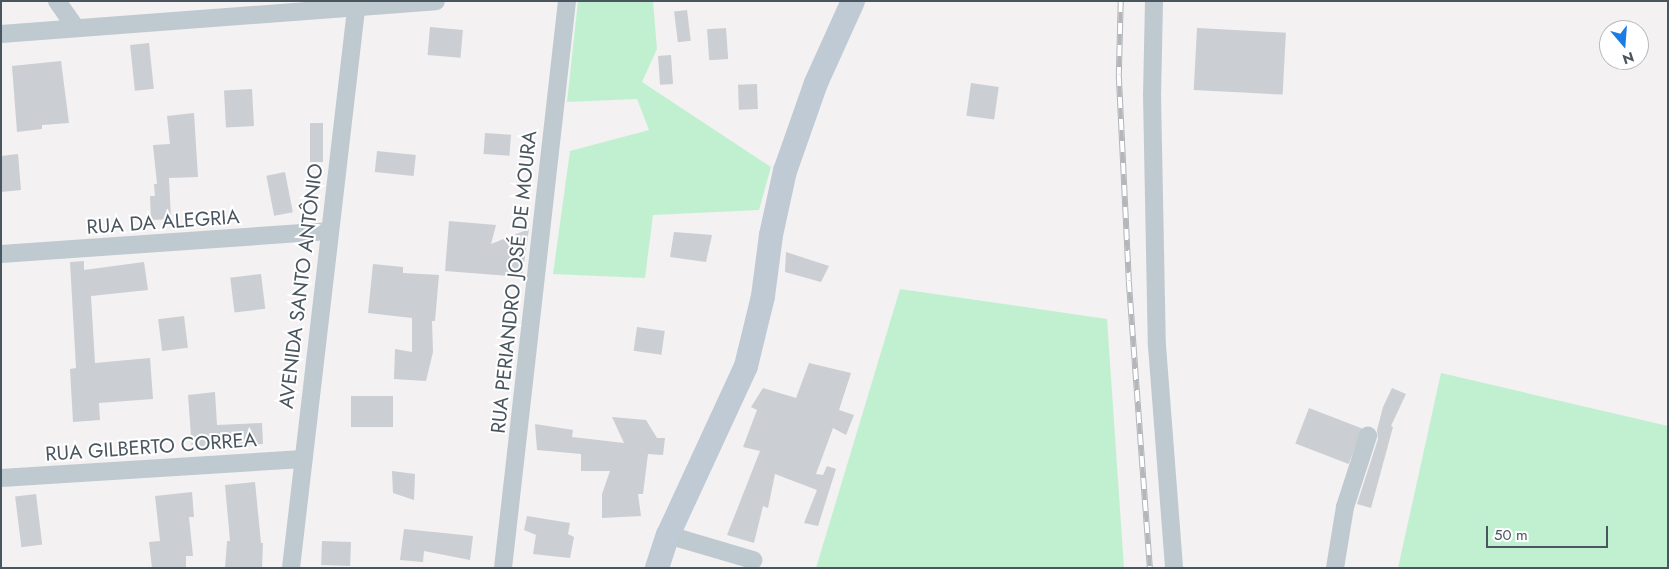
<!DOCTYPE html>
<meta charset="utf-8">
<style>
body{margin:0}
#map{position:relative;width:1669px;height:569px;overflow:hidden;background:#f3f1f1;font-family:Jost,sans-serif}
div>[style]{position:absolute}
.green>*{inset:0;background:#c1f0d1}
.building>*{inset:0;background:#cbced3;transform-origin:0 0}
.street>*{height:18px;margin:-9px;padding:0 9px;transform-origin:9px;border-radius:9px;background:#bfc9d0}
.secondary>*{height:24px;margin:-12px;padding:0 12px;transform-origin:12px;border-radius:12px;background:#bfcad4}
.rail>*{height:5.5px;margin-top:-2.75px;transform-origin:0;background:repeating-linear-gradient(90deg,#fff 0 11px,#b3b7bb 0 22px);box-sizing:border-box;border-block:1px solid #b3b7bb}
span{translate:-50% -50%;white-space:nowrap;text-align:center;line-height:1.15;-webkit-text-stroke:4px #fff;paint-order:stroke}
.street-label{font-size:20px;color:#49555f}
.frame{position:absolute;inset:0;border:2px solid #49555f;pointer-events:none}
.north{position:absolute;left:1599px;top:20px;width:50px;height:50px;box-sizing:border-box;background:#fff;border:1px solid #b6bbbf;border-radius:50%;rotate:162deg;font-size:14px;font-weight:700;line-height:20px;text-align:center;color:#49555f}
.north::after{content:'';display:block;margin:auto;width:18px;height:22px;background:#1b7de4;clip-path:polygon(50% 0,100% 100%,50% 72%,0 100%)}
.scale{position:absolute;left:1486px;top:526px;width:122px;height:22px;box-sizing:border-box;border:2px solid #49555f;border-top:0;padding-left:6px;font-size:15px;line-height:18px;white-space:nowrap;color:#49555f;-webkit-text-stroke:4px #fff;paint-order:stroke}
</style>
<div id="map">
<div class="green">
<i style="clip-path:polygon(578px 1px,653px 1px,657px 49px,642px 82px,771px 167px,759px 210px,653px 215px,645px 278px,553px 274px,570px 151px,649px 130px,637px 99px,567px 102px)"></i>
<i style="clip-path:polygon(900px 289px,1107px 319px,1124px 568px,816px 568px)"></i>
<i style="clip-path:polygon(1441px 373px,1668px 426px,1668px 568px,1398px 568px)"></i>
</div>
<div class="building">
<i style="left:687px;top:10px;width:31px;height:13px;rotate:83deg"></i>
<i style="left:430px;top:27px;width:33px;height:28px;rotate:5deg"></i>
<i style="left:726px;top:28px;width:31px;height:19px;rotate:86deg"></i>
<i style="left:1197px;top:28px;width:89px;height:62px;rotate:3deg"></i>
<i style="left:149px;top:43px;width:46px;height:19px;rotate:84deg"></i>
<i style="left:671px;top:55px;width:29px;height:13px;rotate:86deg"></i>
<i style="clip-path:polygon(61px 61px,69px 123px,42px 125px,42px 129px,17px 132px,12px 66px)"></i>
<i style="left:971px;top:83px;width:28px;height:33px;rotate:8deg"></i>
<i style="left:757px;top:84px;width:25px;height:19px;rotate:88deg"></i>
<i style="left:252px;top:89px;width:37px;height:28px;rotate:87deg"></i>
<i style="clip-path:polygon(194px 113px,198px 177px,169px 178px,171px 219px,151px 220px,150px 196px,155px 196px,154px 184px,157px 184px,153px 145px,170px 144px,167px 116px)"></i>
<i style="left:310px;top:123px;width:13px;height:39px"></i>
<i style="left:485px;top:133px;width:26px;height:21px;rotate:4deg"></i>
<i style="left:377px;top:151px;width:39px;height:21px;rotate:6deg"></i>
<i style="clip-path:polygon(18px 154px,21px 190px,1px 192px,1px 156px)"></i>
<i style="left:285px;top:172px;width:41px;height:19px;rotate:79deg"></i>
<i style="clip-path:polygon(449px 221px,496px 225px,491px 244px,529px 229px,522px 277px,445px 271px)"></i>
<i style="clip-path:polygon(674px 232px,712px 235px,706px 262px,670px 257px)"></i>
<i style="clip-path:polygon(786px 252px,829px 266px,821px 282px,785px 272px)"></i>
<i style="clip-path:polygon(84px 261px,84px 270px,144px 262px,148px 290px,91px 296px,95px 363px,150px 358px,153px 399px,99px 403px,100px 420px,73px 422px,70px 369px,76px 368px,70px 262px)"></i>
<i style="clip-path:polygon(373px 264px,403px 267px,403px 273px,439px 275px,435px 321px,432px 321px,433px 352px,426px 381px,394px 379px,395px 349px,412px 352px,412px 318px,368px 313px)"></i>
<i style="left:261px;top:274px;width:35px;height:31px;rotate:83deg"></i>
<i style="left:184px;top:316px;width:32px;height:26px;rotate:83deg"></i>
<i style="left:637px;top:327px;width:28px;height:24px;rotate:8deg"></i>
<i style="clip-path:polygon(809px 363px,851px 373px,839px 410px,854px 415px,846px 435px,833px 428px,816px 474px,823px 475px,827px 466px,836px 469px,818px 526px,804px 523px,817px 490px,775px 474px,768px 508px,763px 506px,754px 543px,727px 535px,760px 451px,743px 447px,757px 410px,751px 407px,763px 388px,796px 398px)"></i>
<i style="clip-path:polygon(1392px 388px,1406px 394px,1391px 426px,1393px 427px,1371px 508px,1357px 504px,1378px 439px,1377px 430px,1383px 407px)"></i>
<i style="clip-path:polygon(215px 392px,217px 425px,262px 423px,263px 444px,192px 450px,188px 395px)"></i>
<i style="left:351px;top:396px;width:42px;height:31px"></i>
<i style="left:1309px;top:408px;width:57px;height:38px;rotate:21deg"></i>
<i style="clip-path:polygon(612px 417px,646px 420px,657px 438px,665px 438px,663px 455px,648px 454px,643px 494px,638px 494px,641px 516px,602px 518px,602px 494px,610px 471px,581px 471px,581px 454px,537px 450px,535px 424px,573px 430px,572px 437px,624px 443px)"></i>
<i style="clip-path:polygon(392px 471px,415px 474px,414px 500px,393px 493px)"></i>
<i style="clip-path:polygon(255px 482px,261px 543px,263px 543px,262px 568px,225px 568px,227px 541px,230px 541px,225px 485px)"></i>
<i style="clip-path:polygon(192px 492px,194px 517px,189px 517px,193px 556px,186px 556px,186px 568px,152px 568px,149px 542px,160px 541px,155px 496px)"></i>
<i style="left:36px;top:494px;width:51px;height:21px;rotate:83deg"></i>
<i style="clip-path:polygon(527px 516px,570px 523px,568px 534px,574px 537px,570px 558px,533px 554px,536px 535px,524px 530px)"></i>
<i style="clip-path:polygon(404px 529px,473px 536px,470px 560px,424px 551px,423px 562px,400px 560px)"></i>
<i style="left:322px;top:541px;width:29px;height:24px;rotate:2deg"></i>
</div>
<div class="street">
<i style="left:57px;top:1px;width:33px;rotate:55deg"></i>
<i style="left:1154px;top:1px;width:93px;rotate:91.2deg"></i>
<i style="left:1152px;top:94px;width:252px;rotate:88.9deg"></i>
<i style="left:1157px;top:346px;width:223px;rotate:85.6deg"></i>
<i style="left:1px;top:34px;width:436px;rotate:-4.3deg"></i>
<i style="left:1px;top:254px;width:328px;rotate:-4deg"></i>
<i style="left:1px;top:478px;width:303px;rotate:-3.6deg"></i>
<i style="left:668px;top:535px;width:89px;rotate:16.4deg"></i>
<i style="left:291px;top:568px;width:562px;rotate:-83.36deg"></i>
<i style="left:503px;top:568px;width:571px;rotate:-83.56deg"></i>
<i style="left:1335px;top:568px;width:62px;rotate:-80.7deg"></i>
<i style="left:1345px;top:507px;width:75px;rotate:-72.1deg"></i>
</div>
<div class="secondary">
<i style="left:657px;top:568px;width:35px;rotate:-72deg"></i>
<i style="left:668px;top:535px;width:186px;rotate:-65.2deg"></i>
<i style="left:746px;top:366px;width:72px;rotate:-76.3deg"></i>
<i style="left:763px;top:296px;width:62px;rotate:-82.5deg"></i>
<i style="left:771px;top:235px;width:66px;rotate:-77.7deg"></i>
<i style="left:785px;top:171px;width:93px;rotate:-70.6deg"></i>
<i style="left:816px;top:83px;width:90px;rotate:-65.7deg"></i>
</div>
<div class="rail">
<i style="left:1121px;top:1px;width:74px;rotate:91.5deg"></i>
<i style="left:1119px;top:75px;width:206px;rotate:87.2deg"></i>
<i style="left:1129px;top:281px;width:288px;rotate:85.8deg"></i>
</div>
<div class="street-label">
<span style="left:163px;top:222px;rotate:-4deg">RUA DA ALEGRIA</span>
<span style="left:514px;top:282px;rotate:-84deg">RUA PERIANDRO JOSÉ DE MOURA</span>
<span style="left:301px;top:286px;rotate:-83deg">AVENIDA SANTO ANTÔNIO</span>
<span style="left:151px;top:447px;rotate:-4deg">RUA GILBERTO CORREA</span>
</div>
<div class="frame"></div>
<div class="north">N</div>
<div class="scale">50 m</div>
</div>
